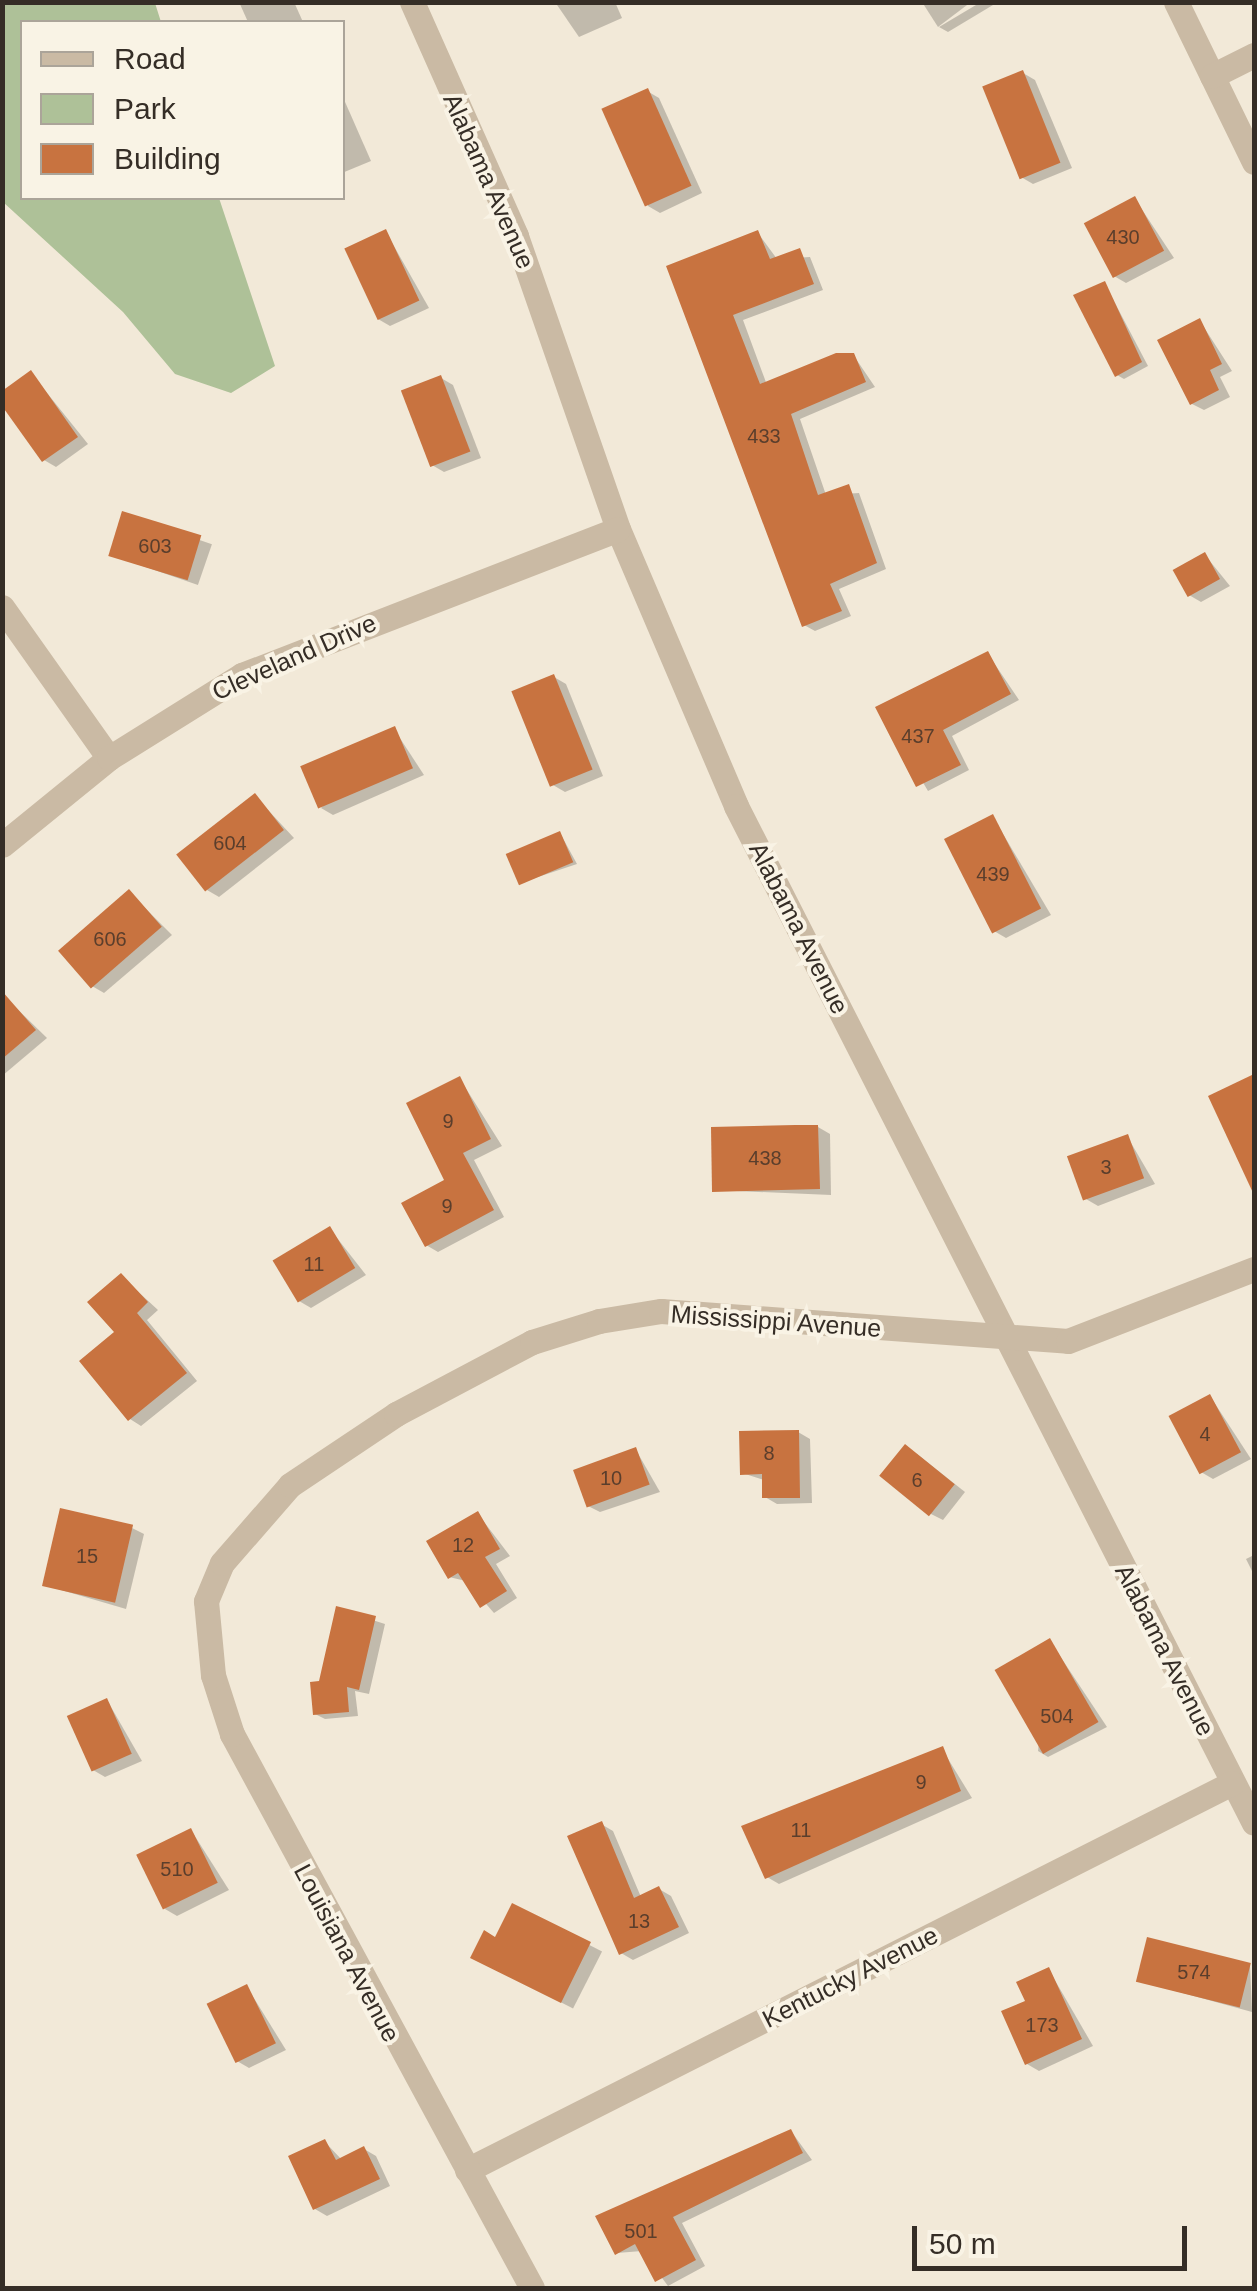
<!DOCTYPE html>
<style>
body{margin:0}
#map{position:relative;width:1257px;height:2291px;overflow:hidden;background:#f2e9d8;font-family:Helvetica,sans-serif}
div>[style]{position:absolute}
.green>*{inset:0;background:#aec198}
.shadow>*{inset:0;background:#0003;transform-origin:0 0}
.building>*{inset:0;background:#c87340;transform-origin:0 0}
.minor>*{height:25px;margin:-12.5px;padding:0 12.5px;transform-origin:12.5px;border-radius:12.5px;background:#cabaa4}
span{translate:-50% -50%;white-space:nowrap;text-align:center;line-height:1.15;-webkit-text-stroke:8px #f9f3e5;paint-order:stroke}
.number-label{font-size:20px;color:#5a3e2c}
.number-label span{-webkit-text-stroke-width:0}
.street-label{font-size:25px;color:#352d26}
.frame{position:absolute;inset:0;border:5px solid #352d26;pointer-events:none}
.legend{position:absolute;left:20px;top:20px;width:325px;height:180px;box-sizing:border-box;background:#f9f3e5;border:2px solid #aba499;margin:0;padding:12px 18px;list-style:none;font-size:30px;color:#352d26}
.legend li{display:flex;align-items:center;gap:20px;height:50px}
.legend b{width:50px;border:2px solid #aba499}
.scale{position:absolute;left:912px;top:2226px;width:275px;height:45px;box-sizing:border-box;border:5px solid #352d26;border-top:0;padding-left:12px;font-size:30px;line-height:35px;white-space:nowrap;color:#352d26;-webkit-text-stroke:8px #f9f3e5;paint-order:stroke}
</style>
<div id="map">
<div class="green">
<i style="clip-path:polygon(3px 2px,155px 3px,161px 22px,22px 22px,22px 198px,219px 198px,275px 366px,231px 393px,175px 374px,123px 312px,3px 202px)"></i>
</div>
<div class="shadow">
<i style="clip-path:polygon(239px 2px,294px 2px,303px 22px,248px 22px)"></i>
<i style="clip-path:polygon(555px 2px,615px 2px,622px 18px,579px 37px)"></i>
<i style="clip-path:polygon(922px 2px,971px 2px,938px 27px)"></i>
<i style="clip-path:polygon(981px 2px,998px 2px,948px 32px,939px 27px)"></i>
<i style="clip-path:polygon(1023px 73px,1035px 80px,1072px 168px,1033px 184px,1021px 177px)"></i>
<i style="clip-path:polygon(647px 91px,659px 98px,702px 193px,660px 213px,648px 206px)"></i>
<i style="clip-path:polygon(342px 95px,371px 161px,342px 173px)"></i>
<i style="clip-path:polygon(1135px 199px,1174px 258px,1126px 283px,1114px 276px)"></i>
<i style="clip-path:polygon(386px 232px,429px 308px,390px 326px,378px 319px)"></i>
<i style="clip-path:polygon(758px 233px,777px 259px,810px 257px,823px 290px,743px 320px,767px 385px,854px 356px,875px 387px,800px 419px,826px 495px,859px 493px,886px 569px,839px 589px,851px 616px,815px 631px,804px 625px,669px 268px)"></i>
<i style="clip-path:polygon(1105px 284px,1148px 366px,1124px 379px,1117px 375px)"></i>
<i style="clip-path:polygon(1200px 321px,1232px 371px,1220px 377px,1230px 397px,1204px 410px,1192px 404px)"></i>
<i style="clip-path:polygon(31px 373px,88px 444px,56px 467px,44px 460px)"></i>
<i style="clip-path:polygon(441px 378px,453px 385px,481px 458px,444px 472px,432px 465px)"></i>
<i style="left:124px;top:514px;width:93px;height:43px;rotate:19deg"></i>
<i style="clip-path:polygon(1205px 555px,1230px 586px,1201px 602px,1189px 595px)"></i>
<i style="clip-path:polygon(988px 654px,1019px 700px,952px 736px,969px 770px,928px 791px,879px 708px)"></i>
<i style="clip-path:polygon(554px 677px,566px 684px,603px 776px,565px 792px,553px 785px)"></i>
<i style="clip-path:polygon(394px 729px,424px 775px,333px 815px,321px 808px)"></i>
<i style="clip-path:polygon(255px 796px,294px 838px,219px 897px,207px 890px)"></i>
<i style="clip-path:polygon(993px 817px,1051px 915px,1006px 938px,994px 931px)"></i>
<i style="clip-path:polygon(560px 833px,577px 864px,520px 883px)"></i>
<i style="clip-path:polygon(129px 892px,172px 935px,104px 993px,92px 986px)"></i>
<i style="clip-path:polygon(6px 998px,47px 1038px,2px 1076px,2px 1000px)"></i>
<i style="clip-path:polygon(460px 1079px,502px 1146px,474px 1160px,504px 1217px,438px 1252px,426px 1245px,447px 1181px)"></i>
<i style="clip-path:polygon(818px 1127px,830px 1134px,831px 1195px,714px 1190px)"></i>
<i style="clip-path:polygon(1127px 1136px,1155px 1184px,1098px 1206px,1086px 1199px)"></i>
<i style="clip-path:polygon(330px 1229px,366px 1275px,311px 1308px,299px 1301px)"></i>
<i style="clip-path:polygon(121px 1276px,158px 1310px,147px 1320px,197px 1381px,141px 1426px,130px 1419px,118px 1332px)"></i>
<i style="clip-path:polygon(1210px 1396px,1251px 1459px,1213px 1479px,1201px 1472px)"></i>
<i style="clip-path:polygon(798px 1432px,810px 1439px,812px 1503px,777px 1504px,765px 1497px,764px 1480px,742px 1473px)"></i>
<i style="clip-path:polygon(636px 1450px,660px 1492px,600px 1512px,588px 1506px)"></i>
<i style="clip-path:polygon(917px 1454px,965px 1492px,943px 1520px,931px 1514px)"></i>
<i style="clip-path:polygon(478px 1514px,510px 1556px,496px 1564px,517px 1598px,494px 1613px,466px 1581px,449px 1577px)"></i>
<i style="clip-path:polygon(132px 1528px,144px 1534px,126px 1609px,44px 1585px)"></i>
<i style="clip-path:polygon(1254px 1555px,1254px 1575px,1246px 1559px)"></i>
<i style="clip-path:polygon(338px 1609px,385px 1624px,369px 1694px,355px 1691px,358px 1716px,325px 1719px,315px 1714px)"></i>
<i style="clip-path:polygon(1050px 1641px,1107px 1727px,1048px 1757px,1038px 1751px)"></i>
<i style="clip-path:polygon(107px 1700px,142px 1761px,105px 1777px,93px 1770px)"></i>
<i style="clip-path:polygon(942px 1749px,972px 1798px,779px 1884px,767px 1877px)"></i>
<i style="clip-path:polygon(601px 1824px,613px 1831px,641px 1897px,659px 1889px,671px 1896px,689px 1933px,633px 1960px,621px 1953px)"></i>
<i style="clip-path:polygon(191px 1830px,229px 1890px,177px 1916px,165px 1909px)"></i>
<i style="left:513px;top:1906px;width:100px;height:64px;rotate:27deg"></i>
<i style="clip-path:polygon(1250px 1964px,1252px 2012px,1139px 1981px)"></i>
<i style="clip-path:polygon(1049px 1970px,1093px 2046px,1039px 2071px,1027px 2064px,1028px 2002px)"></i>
<i style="clip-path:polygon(247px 1987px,286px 2050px,249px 2068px,237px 2061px)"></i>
<i style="clip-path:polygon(791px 2131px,812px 2160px,682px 2223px,705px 2266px,668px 2286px,642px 2251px,617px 2253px)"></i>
<i style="clip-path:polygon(325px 2142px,342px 2160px,364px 2149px,376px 2156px,390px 2186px,327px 2216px,315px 2209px)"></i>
</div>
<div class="building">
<i style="left:1023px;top:70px;width:100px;height:44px;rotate:68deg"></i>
<i style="left:648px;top:88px;width:107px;height:51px;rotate:66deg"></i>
<i style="left:1135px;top:196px;width:62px;height:58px;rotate:62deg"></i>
<i style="left:386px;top:229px;width:79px;height:46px;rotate:65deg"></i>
<i style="clip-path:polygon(758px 230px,770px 259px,800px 248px,814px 284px,733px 315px,760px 384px,836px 353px,854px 353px,866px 382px,791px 414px,818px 495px,849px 484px,877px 563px,830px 584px,842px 611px,802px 627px,666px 266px)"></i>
<i style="clip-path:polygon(1105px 281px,1142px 362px,1115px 377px,1073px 295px)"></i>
<i style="clip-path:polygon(1200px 318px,1222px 364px,1210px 370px,1219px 390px,1190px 405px,1157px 340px)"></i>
<i style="clip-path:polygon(31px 370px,78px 437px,42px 462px,2px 406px,2px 391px)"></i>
<i style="left:441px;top:375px;width:82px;height:43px;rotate:69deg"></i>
<i style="left:122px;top:511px;width:83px;height:47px;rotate:17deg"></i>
<i style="left:1205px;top:552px;width:31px;height:37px;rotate:61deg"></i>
<i style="clip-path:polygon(988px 651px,1011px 694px,943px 730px,961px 765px,916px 787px,875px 707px)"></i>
<i style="left:554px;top:674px;width:103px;height:46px;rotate:68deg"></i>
<i style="left:395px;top:726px;width:46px;height:103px;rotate:67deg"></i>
<i style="left:255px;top:793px;width:47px;height:100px;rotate:52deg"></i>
<i style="left:993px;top:814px;width:106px;height:55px;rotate:63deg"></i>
<i style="left:560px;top:831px;width:34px;height:59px;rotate:67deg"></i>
<i style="left:129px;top:889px;width:50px;height:94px;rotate:49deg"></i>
<i style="clip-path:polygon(2px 991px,36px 1030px,2px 1059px)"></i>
<i style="clip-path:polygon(1254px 1074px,1254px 1195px,1208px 1096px)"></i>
<i style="clip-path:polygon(460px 1076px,491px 1139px,463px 1153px,494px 1210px,425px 1247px,401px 1203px,444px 1180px,406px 1103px)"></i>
<i style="clip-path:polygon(795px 1125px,818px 1125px,820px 1189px,712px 1192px,711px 1127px)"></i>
<i style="left:1128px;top:1134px;width:47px;height:65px;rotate:70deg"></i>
<i style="left:330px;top:1226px;width:49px;height:67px;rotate:59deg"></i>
<i style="clip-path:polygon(121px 1273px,148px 1302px,137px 1313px,187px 1373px,128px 1421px,79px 1361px,114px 1332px,87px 1302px)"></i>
<i style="left:1210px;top:1394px;width:66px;height:47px;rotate:62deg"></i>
<i style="clip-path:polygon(799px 1430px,800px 1498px,762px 1498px,762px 1474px,740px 1475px,739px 1431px)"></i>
<i style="left:905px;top:1444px;width:64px;height:41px;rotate:39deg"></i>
<i style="left:636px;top:1447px;width:40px;height:67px;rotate:70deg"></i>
<i style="left:60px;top:1508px;width:75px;height:80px;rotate:13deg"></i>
<i style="clip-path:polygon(478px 1511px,500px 1549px,485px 1557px,507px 1591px,480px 1608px,458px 1573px,448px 1579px,426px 1541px)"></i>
<i style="clip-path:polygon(336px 1606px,376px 1616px,359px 1690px,347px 1687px,349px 1712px,313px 1715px,310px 1682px,319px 1681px)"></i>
<i style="left:1050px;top:1638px;width:97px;height:64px;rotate:60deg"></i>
<i style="left:107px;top:1698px;width:61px;height:44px;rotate:66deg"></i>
<i style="clip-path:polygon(943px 1746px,961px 1791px,765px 1879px,741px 1826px)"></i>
<i style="clip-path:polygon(602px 1821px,634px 1898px,659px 1886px,679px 1927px,619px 1955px,567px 1836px)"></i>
<i style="left:191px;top:1828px;width:61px;height:61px;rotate:64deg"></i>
<i style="clip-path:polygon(512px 1903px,591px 1942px,561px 2003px,470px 1958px,484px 1930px,495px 1937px)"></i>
<i style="left:1147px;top:1937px;width:107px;height:46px;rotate:14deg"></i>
<i style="clip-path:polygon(1049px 1967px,1082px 2039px,1025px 2065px,1001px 2011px,1025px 2001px,1016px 1982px)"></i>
<i style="left:247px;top:1984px;width:66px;height:45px;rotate:64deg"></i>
<i style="clip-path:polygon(791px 2129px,803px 2153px,673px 2217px,696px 2260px,655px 2282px,635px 2244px,615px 2255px,595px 2216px)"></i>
<i style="clip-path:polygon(325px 2139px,336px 2160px,364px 2146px,380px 2179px,313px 2210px,288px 2156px)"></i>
</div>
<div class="minor">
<i style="left:412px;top:2px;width:256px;rotate:66deg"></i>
<i style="left:516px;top:236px;width:310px;rotate:70.8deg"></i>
<i style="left:618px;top:529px;width:301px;rotate:66.9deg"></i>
<i style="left:736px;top:806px;width:1141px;rotate:63.01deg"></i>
<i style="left:1176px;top:2px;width:178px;rotate:64deg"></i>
<i style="left:1212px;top:76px;width:47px;rotate:-26.6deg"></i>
<i style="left:2px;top:607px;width:185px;rotate:54.7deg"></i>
<i style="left:2px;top:845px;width:138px;rotate:-39.1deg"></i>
<i style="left:109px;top:758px;width:157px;rotate:-32deg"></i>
<i style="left:242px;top:675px;width:403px;rotate:-21.2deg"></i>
<i style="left:467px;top:2170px;width:857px;rotate:-26.83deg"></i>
<i style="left:532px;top:2288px;width:630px;rotate:-118.44deg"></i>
<i style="left:232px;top:1734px;width:62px;rotate:-107.9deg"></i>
<i style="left:213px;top:1675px;width:74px;rotate:-95.4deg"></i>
<i style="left:206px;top:1601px;width:41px;rotate:-67.2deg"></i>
<i style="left:222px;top:1563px;width:103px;rotate:-48.9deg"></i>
<i style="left:290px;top:1485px;width:128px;rotate:-33.8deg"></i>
<i style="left:396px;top:1414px;width:154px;rotate:-27.9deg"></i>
<i style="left:532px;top:1342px;width:70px;rotate:-17.4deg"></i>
<i style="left:599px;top:1321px;width:63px;rotate:-9.2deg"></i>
<i style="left:661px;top:1311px;width:408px;rotate:4.2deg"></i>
<i style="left:1068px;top:1341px;width:199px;rotate:-21.2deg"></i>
</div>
<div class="number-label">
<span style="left:1123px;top:237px">430</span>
<span style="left:764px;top:436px">433</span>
<span style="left:155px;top:546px">603</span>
<span style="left:918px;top:736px">437</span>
<span style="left:230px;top:843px">604</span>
<span style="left:993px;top:874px">439</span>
<span style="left:110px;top:939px">606</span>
<span style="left:448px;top:1121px">9</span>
<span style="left:765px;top:1158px">438</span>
<span style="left:1106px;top:1167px">3</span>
<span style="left:447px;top:1206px">9</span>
<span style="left:314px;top:1264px">11</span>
<span style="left:1205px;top:1434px">4</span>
<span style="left:769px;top:1453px">8</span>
<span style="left:611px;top:1478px">10</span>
<span style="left:917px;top:1480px">6</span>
<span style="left:463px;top:1545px">12</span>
<span style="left:87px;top:1556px">15</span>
<span style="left:1057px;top:1716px">504</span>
<span style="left:921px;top:1782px">9</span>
<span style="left:801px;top:1830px">11</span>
<span style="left:177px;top:1869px">510</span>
<span style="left:639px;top:1921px">13</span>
<span style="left:1194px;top:1972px">574</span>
<span style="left:1042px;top:2025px">173</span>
<span style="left:641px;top:2231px">501</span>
</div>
<div class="street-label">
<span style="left:489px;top:181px;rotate:66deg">Alabama Avenue</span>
<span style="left:294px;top:657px;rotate:-24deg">Cleveland Drive</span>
<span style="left:799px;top:928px;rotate:63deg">Alabama Avenue</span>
<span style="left:776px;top:1321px;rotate:4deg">Mississippi Avenue</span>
<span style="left:1165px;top:1650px;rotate:63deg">Alabama Avenue</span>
<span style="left:347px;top:1953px;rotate:62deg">Louisiana Avenue</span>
<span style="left:850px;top:1977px;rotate:-27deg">Kentucky Avenue</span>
</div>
<div class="frame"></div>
<ul class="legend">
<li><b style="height:12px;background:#cabaa4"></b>Road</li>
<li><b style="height:28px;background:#aec198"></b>Park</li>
<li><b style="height:28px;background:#c87340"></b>Building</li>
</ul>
<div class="scale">50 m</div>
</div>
